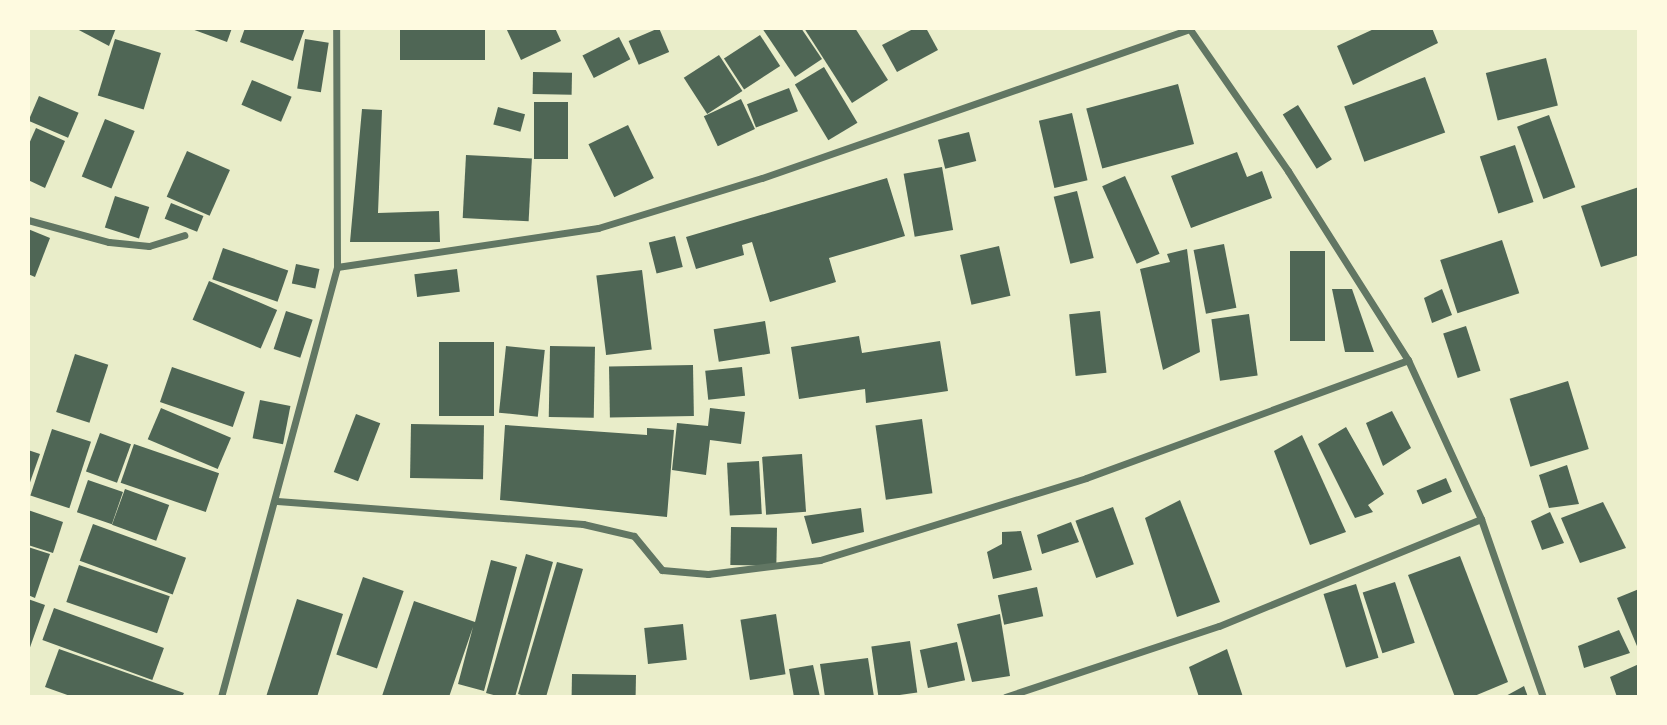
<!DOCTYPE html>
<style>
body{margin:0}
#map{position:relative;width:1667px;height:725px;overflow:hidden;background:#e9edc9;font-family:Raleway,sans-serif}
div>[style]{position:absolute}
.building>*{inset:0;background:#4f6655;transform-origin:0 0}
.minor>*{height:7px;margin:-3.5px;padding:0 3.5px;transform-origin:3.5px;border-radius:3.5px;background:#617663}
span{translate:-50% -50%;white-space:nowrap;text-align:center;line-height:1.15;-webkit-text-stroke:7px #fefae0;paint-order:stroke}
.frame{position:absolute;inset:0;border:30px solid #fefae0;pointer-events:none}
</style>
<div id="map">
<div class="building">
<i style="clip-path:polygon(75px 28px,116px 28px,109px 46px)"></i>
<i style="clip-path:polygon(189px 28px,232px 28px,227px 42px)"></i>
<i style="clip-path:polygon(245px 28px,305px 28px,293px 61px,240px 42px)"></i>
<i style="left:400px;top:28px;width:85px;height:32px"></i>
<i style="clip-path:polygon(506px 28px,555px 28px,561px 41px,521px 60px)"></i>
<i style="left:659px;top:28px;width:26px;height:33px;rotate:67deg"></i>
<i style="clip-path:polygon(762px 28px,801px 28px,822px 59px,795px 77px)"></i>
<i style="clip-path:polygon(804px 28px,855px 28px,888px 80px,852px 103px)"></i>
<i style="clip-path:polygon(915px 28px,926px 28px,938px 50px,897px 72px,882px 45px)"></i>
<i style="clip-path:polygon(1376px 28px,1432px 28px,1438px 43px,1353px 85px,1337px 46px)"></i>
<i style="left:760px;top:35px;width:37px;height:43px;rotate:57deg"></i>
<i style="left:619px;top:37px;width:25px;height:41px;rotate:63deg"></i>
<i style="left:115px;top:39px;width:48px;height:59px;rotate:17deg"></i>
<i style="left:305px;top:39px;width:24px;height:50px;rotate:9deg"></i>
<i style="left:719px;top:55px;width:43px;height:42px;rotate:57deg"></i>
<i style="left:1546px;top:58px;width:49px;height:62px;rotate:76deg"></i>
<i style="left:824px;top:67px;width:65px;height:34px;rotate:59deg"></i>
<i style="left:533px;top:72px;width:39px;height:22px;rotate:1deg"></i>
<i style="left:1425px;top:77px;width:59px;height:86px;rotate:70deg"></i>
<i style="left:252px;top:80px;width:43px;height:27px;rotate:23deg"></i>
<i style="left:1178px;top:84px;width:62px;height:95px;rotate:75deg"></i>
<i style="left:789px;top:88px;width:25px;height:45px;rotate:69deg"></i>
<i style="left:39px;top:96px;width:43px;height:27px;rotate:23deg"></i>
<i style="left:741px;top:99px;width:33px;height:41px;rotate:65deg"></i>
<i style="left:534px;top:102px;width:34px;height:57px"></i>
<i style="left:1298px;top:105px;width:64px;height:18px;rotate:58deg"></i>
<i style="left:498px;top:107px;width:28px;height:18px;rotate:15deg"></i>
<i style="clip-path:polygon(362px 109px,382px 110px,378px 213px,439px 211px,440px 242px,350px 242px)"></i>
<i style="left:1072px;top:113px;width:69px;height:34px;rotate:77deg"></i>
<i style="left:1549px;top:115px;width:77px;height:34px;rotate:70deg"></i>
<i style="left:105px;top:119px;width:32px;height:62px;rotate:22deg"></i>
<i style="left:628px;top:125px;width:59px;height:44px;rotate:64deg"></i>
<i style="clip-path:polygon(36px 128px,65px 141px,45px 188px,28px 180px,28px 146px)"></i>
<i style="left:969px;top:132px;width:30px;height:32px;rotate:76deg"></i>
<i style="left:1515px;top:145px;width:60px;height:37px;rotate:72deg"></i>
<i style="left:187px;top:151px;width:47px;height:50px;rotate:24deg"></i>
<i style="clip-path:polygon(1237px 152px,1247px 177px,1262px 171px,1272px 198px,1191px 228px,1171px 176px)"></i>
<i style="left:466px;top:155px;width:66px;height:63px;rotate:3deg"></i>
<i style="left:942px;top:167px;width:64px;height:39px;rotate:80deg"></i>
<i style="left:1125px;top:176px;width:85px;height:25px;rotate:66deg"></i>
<i style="clip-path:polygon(887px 178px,905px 236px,829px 258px,836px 282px,770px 302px,752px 242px,742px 245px,744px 255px,696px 269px,686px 237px)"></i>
<i style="clip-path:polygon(1639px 187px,1639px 255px,1601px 267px,1581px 206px)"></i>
<i style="left:1077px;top:191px;width:69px;height:24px;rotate:76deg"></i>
<i style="left:115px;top:196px;width:36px;height:33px;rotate:18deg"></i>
<i style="left:171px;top:203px;width:35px;height:17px;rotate:22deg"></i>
<i style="clip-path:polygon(28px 229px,50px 238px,35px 277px,28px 274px)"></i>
<i style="left:675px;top:236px;width:32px;height:27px;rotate:76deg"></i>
<i style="left:1502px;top:240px;width:56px;height:65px;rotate:72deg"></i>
<i style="left:1224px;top:244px;width:65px;height:31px;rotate:79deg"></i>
<i style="left:999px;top:246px;width:51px;height:40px;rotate:77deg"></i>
<i style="left:223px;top:248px;width:69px;height:33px;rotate:19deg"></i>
<i style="clip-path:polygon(1187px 249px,1200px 352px,1163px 370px,1140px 269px,1170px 262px,1167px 254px)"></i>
<i style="left:1290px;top:251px;width:35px;height:90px"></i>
<i style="left:296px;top:264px;width:24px;height:20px;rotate:12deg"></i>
<i style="left:457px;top:269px;width:23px;height:43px;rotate:83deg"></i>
<i style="left:642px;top:270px;width:80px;height:46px;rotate:83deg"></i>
<i style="left:209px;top:281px;width:74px;height:42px;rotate:23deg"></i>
<i style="clip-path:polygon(1332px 289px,1352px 289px,1374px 352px,1345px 352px)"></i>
<i style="clip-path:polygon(1442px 289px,1452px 315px,1432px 323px,1424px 298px)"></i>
<i style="left:286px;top:311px;width:28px;height:40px;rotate:18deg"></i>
<i style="left:1100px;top:311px;width:62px;height:31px;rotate:84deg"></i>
<i style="left:1249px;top:314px;width:62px;height:38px;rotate:82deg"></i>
<i style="left:765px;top:321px;width:33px;height:52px;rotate:81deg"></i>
<i style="left:1466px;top:326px;width:47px;height:24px;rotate:72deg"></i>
<i style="clip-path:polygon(859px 336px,862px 353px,940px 341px,948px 391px,866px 403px,865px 389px,799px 399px,791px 347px)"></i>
<i style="left:439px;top:342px;width:55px;height:74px"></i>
<i style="left:506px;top:346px;width:39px;height:67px;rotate:6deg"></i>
<i style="left:550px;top:346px;width:45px;height:71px;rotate:1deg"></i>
<i style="left:75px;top:354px;width:35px;height:61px;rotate:18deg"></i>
<i style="left:693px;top:365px;width:51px;height:84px;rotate:89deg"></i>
<i style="left:172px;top:367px;width:77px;height:37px;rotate:19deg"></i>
<i style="left:742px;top:367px;width:29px;height:37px;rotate:84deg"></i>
<i style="left:1568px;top:381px;width:71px;height:61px;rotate:73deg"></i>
<i style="left:260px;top:400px;width:31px;height:39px;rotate:11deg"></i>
<i style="left:161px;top:408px;width:76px;height:34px;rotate:23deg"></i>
<i style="clip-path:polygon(710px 408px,745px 412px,741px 444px,710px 440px,706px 475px,672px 470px,677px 423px,708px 426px)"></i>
<i style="clip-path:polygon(1392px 411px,1411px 448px,1383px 466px,1366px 423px)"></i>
<i style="left:356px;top:414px;width:26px;height:62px;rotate:21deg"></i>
<i style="left:922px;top:419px;width:75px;height:47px;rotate:82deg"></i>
<i style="left:411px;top:424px;width:73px;height:54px;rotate:1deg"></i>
<i style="clip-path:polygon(505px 425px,647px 435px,647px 428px,674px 430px,667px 517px,500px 500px)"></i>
<i style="clip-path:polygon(1346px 427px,1384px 494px,1368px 505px,1373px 512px,1355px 518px,1318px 444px)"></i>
<i style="left:52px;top:429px;width:41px;height:70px;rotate:18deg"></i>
<i style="left:100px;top:433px;width:33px;height:41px;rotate:20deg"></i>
<i style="clip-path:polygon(1302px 435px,1346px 532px,1310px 545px,1274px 451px)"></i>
<i style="left:134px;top:444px;width:90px;height:41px;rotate:19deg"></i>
<i style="clip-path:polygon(28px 450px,40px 454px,28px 488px)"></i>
<i style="left:802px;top:454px;width:58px;height:40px;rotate:86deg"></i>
<i style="left:759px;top:461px;width:53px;height:32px;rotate:87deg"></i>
<i style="clip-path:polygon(1567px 465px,1579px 504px,1549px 508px,1539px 475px)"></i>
<i style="left:1446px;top:478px;width:15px;height:32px;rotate:67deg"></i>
<i style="left:88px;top:480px;width:37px;height:34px;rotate:19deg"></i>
<i style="left:125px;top:489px;width:47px;height:38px;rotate:20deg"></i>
<i style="clip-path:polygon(1180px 500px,1220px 602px,1177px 617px,1145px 518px)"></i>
<i style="clip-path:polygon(1603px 502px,1626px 548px,1580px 563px,1561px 518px)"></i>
<i style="left:1113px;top:507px;width:61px;height:40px;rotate:70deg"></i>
<i style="clip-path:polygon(861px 508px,864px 532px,812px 544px,804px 516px)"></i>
<i style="clip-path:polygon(28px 510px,63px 522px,53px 553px,28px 545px)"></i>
<i style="clip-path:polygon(1550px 512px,1564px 543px,1542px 550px,1531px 521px)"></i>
<i style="clip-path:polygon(1071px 522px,1079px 542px,1042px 554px,1037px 535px)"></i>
<i style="left:93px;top:524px;width:99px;height:39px;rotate:20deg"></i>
<i style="left:731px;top:527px;width:46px;height:38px;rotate:1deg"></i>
<i style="clip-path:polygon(1021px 531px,1032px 570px,993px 579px,987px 552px,1002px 544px,1002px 532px)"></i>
<i style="clip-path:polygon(28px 547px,50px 554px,35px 598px,28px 595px)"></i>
<i style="clip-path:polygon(526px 554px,553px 562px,515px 697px,501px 697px,486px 693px)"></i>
<i style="clip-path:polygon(1460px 556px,1508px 682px,1472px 697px,1455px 697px,1408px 575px)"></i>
<i style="clip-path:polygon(491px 560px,517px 567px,484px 691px,458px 684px,473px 627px,449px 697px,382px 696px,414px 601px,475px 622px)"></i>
<i style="clip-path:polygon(557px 562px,583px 569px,546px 697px,527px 697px,518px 694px)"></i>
<i style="left:79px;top:565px;width:96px;height:39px;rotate:19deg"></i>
<i style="left:363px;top:577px;width:43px;height:82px;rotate:19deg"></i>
<i style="left:1395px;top:582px;width:64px;height:34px;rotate:72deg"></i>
<i style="left:1356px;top:584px;width:77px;height:34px;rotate:73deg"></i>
<i style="left:1037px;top:587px;width:30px;height:40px;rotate:78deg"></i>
<i style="clip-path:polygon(1639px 589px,1639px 651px,1617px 598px)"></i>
<i style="clip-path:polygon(28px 599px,45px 605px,28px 653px)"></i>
<i style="clip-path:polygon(297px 599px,343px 614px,317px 697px,266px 697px)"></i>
<i style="left:54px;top:608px;width:117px;height:34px;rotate:20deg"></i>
<i style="left:776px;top:614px;width:61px;height:36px;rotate:81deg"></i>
<i style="clip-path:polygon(1000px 614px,1010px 676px,972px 682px,957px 624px)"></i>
<i style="left:683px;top:624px;width:36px;height:39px;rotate:84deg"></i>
<i style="clip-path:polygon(1619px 630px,1630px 653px,1584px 668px,1578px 646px)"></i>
<i style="left:910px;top:641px;width:52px;height:39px;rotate:82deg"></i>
<i style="left:957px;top:642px;width:39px;height:38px;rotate:78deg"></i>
<i style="clip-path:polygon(59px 649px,184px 693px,182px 697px,73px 697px,45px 687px)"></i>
<i style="clip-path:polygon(1227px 649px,1243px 697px,1199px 697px,1189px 667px)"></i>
<i style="clip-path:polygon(868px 658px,874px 697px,825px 697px,820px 664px)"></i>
<i style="clip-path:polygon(1639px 664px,1639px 697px,1617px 697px,1610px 677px)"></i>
<i style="clip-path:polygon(813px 665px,820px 697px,794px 697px,789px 669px)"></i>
<i style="left:572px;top:674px;width:64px;height:23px;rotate:1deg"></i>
<i style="clip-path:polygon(1524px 686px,1528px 697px,1504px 697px)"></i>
</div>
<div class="minor">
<i style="left:1189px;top:28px;width:174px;rotate:55.3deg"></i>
<i style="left:1288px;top:171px;width:224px;rotate:57.6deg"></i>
<i style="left:1408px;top:360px;width:175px;rotate:65.3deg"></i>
<i style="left:1481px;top:519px;width:188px;rotate:70.8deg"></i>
<i style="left:28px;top:220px;width:84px;rotate:15.2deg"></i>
<i style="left:109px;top:242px;width:40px;rotate:5.7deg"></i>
<i style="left:149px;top:246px;width:37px;rotate:-17deg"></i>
<i style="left:337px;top:267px;width:264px;rotate:-8.5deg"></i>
<i style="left:598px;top:228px;width:171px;rotate:-17deg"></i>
<i style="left:762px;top:178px;width:453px;rotate:-19.2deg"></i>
<i style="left:277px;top:501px;width:307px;rotate:4.3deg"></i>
<i style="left:583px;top:524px;width:52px;rotate:13.2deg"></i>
<i style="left:634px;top:536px;width:44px;rotate:50.5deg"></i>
<i style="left:662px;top:570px;width:46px;rotate:5deg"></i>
<i style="left:708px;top:574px;width:113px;rotate:-7.1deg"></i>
<i style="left:820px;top:560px;width:278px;rotate:-17.1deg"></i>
<i style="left:1086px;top:478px;width:343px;rotate:-20.1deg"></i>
<i style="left:221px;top:697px;width:445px;rotate:-74.9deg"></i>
<i style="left:337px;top:267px;width:239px;rotate:-90.2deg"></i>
<i style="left:1005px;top:697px;width:225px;rotate:-18.4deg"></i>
<i style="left:1219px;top:626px;width:283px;rotate:-22.2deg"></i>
</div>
<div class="frame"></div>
</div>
